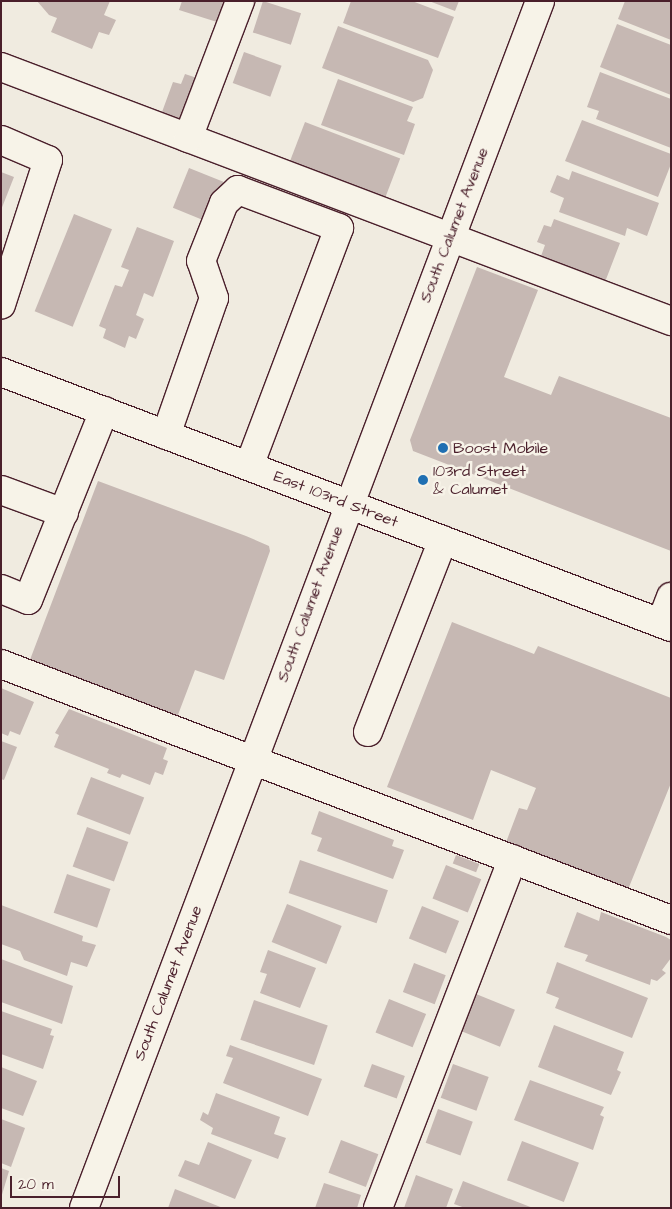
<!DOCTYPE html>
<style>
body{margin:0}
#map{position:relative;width:672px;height:1209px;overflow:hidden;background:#f0ebe0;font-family:"Architects Daughter",sans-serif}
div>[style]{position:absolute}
.building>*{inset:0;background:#c6b8b3;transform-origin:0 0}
.roads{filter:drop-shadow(1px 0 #4a1f2b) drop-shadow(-1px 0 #4a1f2b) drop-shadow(0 1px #4a1f2b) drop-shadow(0 -1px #4a1f2b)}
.minor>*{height:28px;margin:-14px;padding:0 14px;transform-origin:14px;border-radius:14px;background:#f7f3e8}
.major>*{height:28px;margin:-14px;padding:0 14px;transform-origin:14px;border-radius:14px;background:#f7f3e8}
.dots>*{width:14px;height:14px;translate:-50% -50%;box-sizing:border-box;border:2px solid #f7f3e8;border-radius:50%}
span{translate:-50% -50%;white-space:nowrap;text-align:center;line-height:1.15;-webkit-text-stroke:5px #f7f3e8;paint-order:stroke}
.street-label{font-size:16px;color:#4a1f2b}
.poi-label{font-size:16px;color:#4a1f2b}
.left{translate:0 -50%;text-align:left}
.frame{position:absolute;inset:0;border:2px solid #4a1f2b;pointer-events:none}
.scale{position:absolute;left:10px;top:1176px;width:110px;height:22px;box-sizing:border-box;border:2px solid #4a1f2b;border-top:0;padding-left:6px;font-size:15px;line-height:18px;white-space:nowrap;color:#4a1f2b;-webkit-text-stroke:4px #f7f3e8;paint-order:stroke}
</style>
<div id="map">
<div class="building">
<i style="clip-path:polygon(37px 1px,110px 1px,104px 15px,116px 20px,109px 35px,99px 32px,92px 49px,51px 32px,57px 18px,49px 15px)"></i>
<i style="clip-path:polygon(182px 1px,224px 1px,217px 22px,179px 10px)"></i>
<i style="left:263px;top:1px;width:40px;height:33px;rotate:18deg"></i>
<i style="clip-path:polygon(351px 1px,412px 1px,454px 17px,438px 58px,343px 23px)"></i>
<i style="clip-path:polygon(429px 1px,459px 1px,455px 11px)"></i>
<i style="clip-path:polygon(625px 1px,671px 1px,671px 40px,618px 19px)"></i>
<i style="clip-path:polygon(617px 24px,671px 45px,671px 95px,600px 67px)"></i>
<i style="clip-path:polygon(338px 26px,428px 60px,433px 70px,423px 98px,413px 102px,322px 68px)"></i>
<i style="left:244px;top:52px;width:40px;height:33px;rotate:20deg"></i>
<i style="clip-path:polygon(600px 72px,671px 99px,671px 148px,596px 119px,599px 111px,587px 107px)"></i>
<i style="clip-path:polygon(185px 74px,197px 78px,181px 119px,162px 112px,173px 82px,181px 84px)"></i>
<i style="clip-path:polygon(338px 79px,413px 107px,407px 121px,415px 124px,404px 155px,321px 125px)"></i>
<i style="clip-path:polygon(582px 120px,671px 154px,671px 164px,658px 197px,565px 161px)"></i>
<i style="left:305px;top:122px;width:102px;height:46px;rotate:21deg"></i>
<i style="left:189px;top:168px;width:37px;height:43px;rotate:22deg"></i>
<i style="clip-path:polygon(572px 171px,659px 203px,647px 236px,627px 228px,625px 236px,559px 212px,564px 198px,550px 192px,557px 175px,569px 180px)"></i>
<i style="clip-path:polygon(1px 172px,14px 177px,1px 210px)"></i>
<i style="left:74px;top:214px;width:41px;height:105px;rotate:22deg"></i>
<i style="clip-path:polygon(554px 219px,620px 243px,605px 282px,540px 259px,545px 245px,537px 242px,544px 225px,551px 227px)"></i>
<i style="clip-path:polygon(137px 227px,174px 241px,153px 297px,144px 293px,136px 315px,144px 319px,136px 339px,129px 336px,125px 348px,103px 338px,106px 329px,99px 326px,115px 285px,122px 287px,129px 270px,121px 267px)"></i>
<i style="clip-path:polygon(477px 267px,538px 290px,504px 377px,551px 395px,559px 376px,671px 418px,671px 551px,413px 451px,410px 440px)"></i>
<i style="clip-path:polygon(98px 481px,246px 536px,269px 546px,270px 551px,224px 680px,195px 670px,176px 720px,28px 665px)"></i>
<i style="clip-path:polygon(452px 622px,534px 654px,538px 646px,671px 698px,671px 783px,627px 892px,505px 845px,519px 808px,527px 810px,536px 788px,491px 770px,473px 820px,387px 787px)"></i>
<i style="clip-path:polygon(1px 688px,34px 702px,20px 735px,10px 731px,8px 736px,1px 733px)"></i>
<i style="clip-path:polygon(69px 709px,167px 748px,163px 759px,168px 761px,163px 775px,155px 772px,150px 785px,122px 774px,120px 778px,107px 773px,109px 769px,54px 747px,59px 735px,55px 733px)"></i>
<i style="clip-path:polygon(1px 741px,17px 747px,4px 780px,1px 779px)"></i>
<i style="left:91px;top:777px;width:57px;height:40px;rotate:21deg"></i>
<i style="clip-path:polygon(319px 811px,394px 840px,392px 846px,404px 850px,393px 879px,317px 851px,322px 838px,311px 834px)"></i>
<i style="left:87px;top:827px;width:44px;height:42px;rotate:20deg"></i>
<i style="left:456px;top:855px;width:25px;height:9px;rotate:21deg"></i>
<i style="left:300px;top:860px;width:93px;height:35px;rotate:19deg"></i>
<i style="left:446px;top:865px;width:38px;height:36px;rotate:22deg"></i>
<i style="left:67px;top:874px;width:46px;height:41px;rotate:19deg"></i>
<i style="left:287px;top:904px;width:59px;height:41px;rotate:22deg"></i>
<i style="clip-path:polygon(1px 905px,83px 936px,82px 941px,96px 945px,87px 967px,71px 962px,67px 976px,24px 960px,20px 951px,1px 944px)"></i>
<i style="left:422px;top:906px;width:40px;height:35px;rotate:22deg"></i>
<i style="clip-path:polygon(577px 912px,599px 921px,601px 912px,666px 937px,671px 940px,671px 958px,662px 970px,666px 973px,657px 981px,651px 979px,650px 985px,585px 961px,588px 955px,564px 947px)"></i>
<i style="clip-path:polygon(268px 950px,316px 968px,300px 1008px,260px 993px,267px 974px,260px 972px)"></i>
<i style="clip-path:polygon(1px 959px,73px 986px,62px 1024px,1px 1002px)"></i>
<i style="clip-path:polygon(557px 962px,648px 998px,632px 1038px,555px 1008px,559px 998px,546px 993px)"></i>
<i style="left:414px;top:963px;width:34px;height:31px;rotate:21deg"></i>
<i style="left:476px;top:994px;width:42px;height:40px;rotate:22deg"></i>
<i style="left:389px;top:999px;width:40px;height:36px;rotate:22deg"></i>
<i style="left:254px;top:1000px;width:78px;height:42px;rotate:19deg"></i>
<i style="clip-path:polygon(1px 1011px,52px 1029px,50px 1035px,54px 1036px,43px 1069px,1px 1054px)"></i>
<i style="clip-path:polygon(554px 1025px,624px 1052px,617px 1070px,621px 1072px,611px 1095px,538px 1067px)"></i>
<i style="clip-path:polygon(230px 1045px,322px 1079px,308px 1116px,223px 1083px,233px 1058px,226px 1056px)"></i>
<i style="left:372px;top:1064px;width:35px;height:24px;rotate:20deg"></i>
<i style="left:453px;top:1064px;width:38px;height:36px;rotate:20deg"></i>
<i style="clip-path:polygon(1px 1067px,37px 1081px,23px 1116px,1px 1108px)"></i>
<i style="clip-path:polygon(530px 1080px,604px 1107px,600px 1115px,604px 1117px,593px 1150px,514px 1120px)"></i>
<i style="clip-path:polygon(216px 1093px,280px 1117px,274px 1134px,286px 1138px,278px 1159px,211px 1134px,213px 1128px,200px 1120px,203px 1112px,208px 1115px)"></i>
<i style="left:438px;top:1109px;width:37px;height:36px;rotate:20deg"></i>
<i style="clip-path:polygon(1px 1119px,25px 1128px,11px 1167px,1px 1163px)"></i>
<i style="left:341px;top:1140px;width:40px;height:35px;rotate:21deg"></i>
<i style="left:522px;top:1141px;width:61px;height:42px;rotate:21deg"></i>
<i style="clip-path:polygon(208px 1142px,252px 1160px,235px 1199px,178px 1176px,185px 1160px,199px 1165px)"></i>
<i style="clip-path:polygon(1px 1168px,9px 1171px,1px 1198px)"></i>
<i style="clip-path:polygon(416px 1175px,453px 1189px,446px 1208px,404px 1208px)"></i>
<i style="clip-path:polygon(463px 1181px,533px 1208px,465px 1208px,454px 1204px)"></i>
<i style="clip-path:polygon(324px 1183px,361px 1195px,357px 1208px,315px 1208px)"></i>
<i style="clip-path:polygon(175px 1189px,223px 1208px,168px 1208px)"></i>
</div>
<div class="roads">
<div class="minor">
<i style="left:1px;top:67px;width:717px;rotate:20.76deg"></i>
<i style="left:188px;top:138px;width:147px;rotate:-69.2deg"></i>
<i style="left:1px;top:140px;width:51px;rotate:23.1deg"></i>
<i style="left:48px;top:160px;width:152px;rotate:108deg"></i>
<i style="left:166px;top:435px;width:145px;rotate:-70.7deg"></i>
<i style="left:214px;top:298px;width:39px;rotate:-109deg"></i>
<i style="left:201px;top:261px;width:62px;rotate:-68.4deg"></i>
<i style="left:224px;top:203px;width:19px;rotate:-43deg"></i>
<i style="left:238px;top:190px;width:108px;rotate:20.6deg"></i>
<i style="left:339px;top:228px;width:254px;rotate:110.7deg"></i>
<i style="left:1px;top:490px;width:67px;rotate:20.1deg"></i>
<i style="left:1px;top:589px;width:29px;rotate:22deg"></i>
<i style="left:28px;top:600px;width:204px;rotate:-68.1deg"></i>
<i style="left:661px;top:623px;width:28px;rotate:-69deg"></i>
<i style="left:1px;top:664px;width:717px;rotate:20.91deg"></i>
<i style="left:368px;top:732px;width:206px;rotate:-68.7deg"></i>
<i style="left:84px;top:1208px;width:1290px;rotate:-69.3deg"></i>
<i style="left:378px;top:1208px;width:374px;rotate:-68.9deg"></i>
</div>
<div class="major">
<i style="left:1px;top:372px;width:717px;rotate:20.84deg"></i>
</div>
</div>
<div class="dots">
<i style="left:443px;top:448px;background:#1f6fb2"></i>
<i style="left:423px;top:480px;background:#1f6fb2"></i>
</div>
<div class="street-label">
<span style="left:454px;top:225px;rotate:-69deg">South Calumet Avenue</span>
<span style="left:336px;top:499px;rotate:21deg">East 103rd Street</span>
<span style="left:310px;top:604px;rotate:-70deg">South Calumet Avenue</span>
<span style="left:168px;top:983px;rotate:-69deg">South Calumet Avenue</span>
</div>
<div class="poi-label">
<span class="left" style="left:453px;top:448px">Boost Mobile</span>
<span class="left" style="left:433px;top:480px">103rd Street<br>&amp; Calumet</span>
</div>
<div class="frame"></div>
<div class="scale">20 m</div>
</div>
